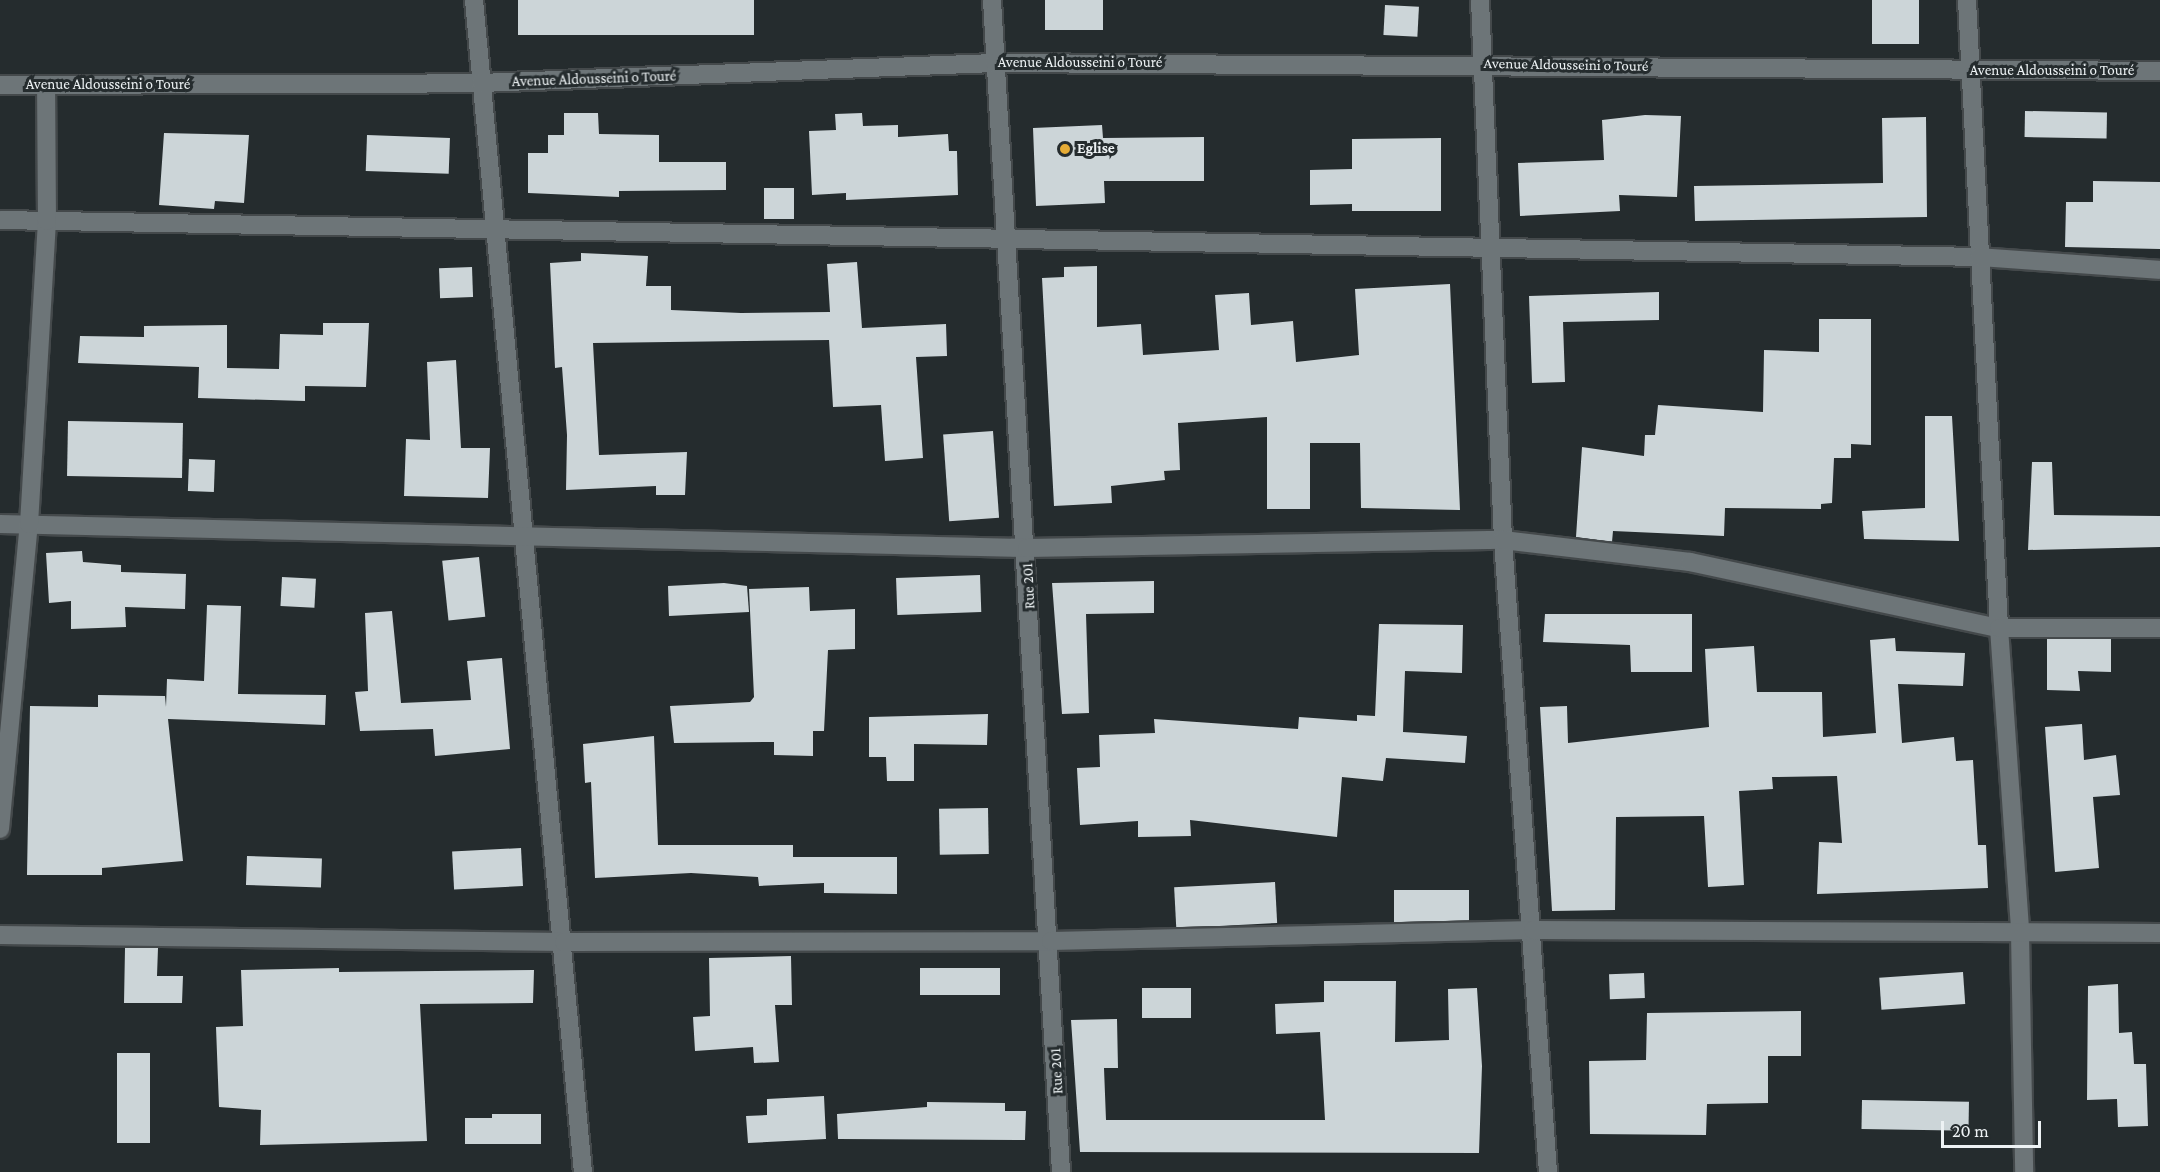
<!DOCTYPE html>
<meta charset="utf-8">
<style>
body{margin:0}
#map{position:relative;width:2160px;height:1172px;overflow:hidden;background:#252c2e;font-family:"Crimson Pro",serif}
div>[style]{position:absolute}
.building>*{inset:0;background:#ccd5d8;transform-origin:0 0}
.roads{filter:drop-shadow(2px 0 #44494b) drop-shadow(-2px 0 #44494b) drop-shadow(0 2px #44494b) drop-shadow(0 -2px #44494b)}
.minor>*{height:18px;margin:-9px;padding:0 9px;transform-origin:9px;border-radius:9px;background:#6d7578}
.dots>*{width:16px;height:16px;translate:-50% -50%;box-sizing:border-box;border:3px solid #252c2e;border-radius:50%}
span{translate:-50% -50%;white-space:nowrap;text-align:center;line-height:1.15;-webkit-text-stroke:6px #252c2e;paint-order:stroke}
.street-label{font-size:15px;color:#edf2f4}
.poi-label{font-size:15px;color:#edf2f4;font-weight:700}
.left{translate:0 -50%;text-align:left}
.scale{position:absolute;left:1941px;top:1121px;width:100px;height:27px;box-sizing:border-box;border:3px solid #edf2f4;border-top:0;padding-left:8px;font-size:18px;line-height:21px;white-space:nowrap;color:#edf2f4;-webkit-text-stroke:4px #252c2e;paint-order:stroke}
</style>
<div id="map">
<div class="building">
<i style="left:518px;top:0;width:236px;height:35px"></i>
<i style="left:1045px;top:0;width:58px;height:30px"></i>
<i style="left:1872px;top:0;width:47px;height:44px"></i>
<i style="left:1385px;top:5px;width:34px;height:30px;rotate:3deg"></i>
<i style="left:2025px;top:111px;width:82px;height:26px;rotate:1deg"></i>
<i style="clip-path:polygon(564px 113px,598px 113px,599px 134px,659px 135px,659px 162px,726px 162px,726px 190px,619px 191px,619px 197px,528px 193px,528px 153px,548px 153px,548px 135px,564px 135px)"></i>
<i style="clip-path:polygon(862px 113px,863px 126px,898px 125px,898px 137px,948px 134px,949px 151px,957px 151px,958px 195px,846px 200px,846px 193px,812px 195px,809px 131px,836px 130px,835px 114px)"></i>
<i style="clip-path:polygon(1645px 115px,1681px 116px,1677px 197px,1619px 195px,1620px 211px,1520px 216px,1518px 163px,1604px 160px,1602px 120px)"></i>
<i style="clip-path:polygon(1926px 117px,1927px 217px,1695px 221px,1694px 186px,1883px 183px,1882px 118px)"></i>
<i style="clip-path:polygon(1102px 125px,1103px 138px,1204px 137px,1204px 181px,1104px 181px,1105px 203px,1036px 206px,1033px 128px)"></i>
<i style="clip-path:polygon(164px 133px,249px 135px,244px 203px,215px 201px,214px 209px,159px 205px)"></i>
<i style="left:367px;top:135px;width:83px;height:36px;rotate:2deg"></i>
<i style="clip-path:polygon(1441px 138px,1441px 211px,1352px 211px,1352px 204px,1310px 205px,1310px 170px,1352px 169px,1352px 139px)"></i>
<i style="clip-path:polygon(2093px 181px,2160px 182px,2160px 249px,2065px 247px,2066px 202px,2093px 202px)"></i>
<i style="left:764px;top:188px;width:30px;height:31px"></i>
<i style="clip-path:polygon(581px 253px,648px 256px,646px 286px,671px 286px,671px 310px,741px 313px,830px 312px,827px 264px,857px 262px,862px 328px,946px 324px,947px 356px,916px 357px,923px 458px,885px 461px,881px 405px,833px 407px,829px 340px,593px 343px,599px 455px,687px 452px,685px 495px,656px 495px,656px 486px,566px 490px,567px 435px,562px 367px,555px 368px,550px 263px,581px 261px)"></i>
<i style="clip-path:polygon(1097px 266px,1097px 327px,1141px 324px,1143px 355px,1219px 350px,1215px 295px,1249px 293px,1251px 325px,1293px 321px,1296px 362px,1359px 355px,1355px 289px,1450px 284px,1460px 510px,1361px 508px,1360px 443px,1310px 443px,1310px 509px,1267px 509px,1267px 417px,1178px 423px,1180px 470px,1164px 471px,1165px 480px,1111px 486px,1112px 503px,1054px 506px,1042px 278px,1064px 277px,1064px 267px)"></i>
<i style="left:472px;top:267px;width:30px;height:33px;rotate:88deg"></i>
<i style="clip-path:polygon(1659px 292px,1659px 320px,1563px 322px,1565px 382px,1532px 383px,1529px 296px)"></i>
<i style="clip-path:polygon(1819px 319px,1871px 319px,1871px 445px,1851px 444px,1851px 458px,1834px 458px,1832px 503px,1821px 504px,1821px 509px,1725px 508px,1724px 536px,1613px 531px,1612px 542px,1576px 537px,1582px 447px,1644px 456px,1645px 435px,1655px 435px,1658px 405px,1763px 412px,1764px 350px,1819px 352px)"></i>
<i style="clip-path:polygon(323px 323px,369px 323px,366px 387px,305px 386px,305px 401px,198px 398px,199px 367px,78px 363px,80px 336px,144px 337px,144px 326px,227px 325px,227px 368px,279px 369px,280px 334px,323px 335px)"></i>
<i style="clip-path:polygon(456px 360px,461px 448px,490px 448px,488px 498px,404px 496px,406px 439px,430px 440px,427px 362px)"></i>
<i style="clip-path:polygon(1925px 416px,1952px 416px,1959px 541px,1864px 539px,1862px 511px,1925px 508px)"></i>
<i style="left:68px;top:421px;width:115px;height:55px;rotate:1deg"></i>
<i style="left:993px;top:431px;width:87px;height:50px;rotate:86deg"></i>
<i style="left:189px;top:459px;width:26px;height:32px;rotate:2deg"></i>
<i style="clip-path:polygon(2032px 462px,2052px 462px,2054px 515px,2160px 516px,2160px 547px,2028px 550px)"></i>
<i style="clip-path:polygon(82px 551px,83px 562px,121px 565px,121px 572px,186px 574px,185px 609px,125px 607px,126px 627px,71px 629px,71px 601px,49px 603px,46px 553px)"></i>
<i style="left:479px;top:557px;width:60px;height:37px;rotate:84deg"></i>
<i style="left:980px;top:575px;width:37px;height:84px;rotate:88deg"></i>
<i style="left:282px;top:577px;width:34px;height:29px;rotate:3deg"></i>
<i style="clip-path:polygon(1154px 581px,1154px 613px,1086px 614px,1089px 713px,1062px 714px,1052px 583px)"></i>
<i style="clip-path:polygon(724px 583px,747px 586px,749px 612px,669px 616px,668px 586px)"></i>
<i style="clip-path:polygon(809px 587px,810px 611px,855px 609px,855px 649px,828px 650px,824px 731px,813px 731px,813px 756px,774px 755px,774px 742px,674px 743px,670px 706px,750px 702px,754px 697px,749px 589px)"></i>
<i style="clip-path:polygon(207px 605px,241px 606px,238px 694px,326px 695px,325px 725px,168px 719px,183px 861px,102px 868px,102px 875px,27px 875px,30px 706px,98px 707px,98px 695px,165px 696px,166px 707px,167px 679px,204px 681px)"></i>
<i style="clip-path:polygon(392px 611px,401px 703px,471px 700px,467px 661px,502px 658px,510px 749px,435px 756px,433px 729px,360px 731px,355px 692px,368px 691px,365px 613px)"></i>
<i style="clip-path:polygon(1545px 614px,1692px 614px,1692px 672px,1631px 672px,1630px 645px,1543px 642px)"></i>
<i style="clip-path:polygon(1379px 624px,1463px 625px,1462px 673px,1405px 671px,1403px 732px,1467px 736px,1465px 763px,1386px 758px,1383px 781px,1342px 777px,1337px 837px,1190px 820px,1191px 836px,1138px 837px,1138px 821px,1080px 825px,1077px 768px,1100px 767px,1099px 735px,1155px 733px,1154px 719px,1298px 729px,1299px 717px,1357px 721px,1357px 715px,1375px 716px)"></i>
<i style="clip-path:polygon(1895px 638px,1896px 651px,1965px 653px,1963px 686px,1898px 684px,1902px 743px,1954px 737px,1956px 761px,1973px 760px,1978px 845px,1986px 845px,1988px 888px,1817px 894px,1819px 842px,1842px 843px,1837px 776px,1772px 777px,1773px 789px,1739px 791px,1744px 885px,1708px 887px,1704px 816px,1616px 817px,1615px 910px,1552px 911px,1540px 707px,1567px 706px,1568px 743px,1709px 727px,1705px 649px,1754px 646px,1757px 692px,1822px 692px,1823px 737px,1876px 733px,1870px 640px)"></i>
<i style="clip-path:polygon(2047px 639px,2111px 639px,2111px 672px,2078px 671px,2080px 691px,2047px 690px)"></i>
<i style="clip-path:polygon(988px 714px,987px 745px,914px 744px,914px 781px,887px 781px,886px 757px,869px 757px,869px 717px)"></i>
<i style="clip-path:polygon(2082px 724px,2084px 760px,2116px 755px,2120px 795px,2093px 797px,2099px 868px,2055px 872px,2045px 727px)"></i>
<i style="clip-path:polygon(654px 736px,658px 845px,793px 845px,793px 857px,897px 857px,897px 894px,824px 893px,824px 883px,759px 886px,758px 877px,691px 873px,595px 878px,591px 782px,585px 783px,583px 744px)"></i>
<i style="left:988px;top:808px;width:46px;height:49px;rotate:89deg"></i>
<i style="left:521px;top:848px;width:38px;height:69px;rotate:87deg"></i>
<i style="left:247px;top:856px;width:75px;height:29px;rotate:2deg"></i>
<i style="left:1275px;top:882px;width:41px;height:101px;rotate:87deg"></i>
<i style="left:1394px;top:890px;width:75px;height:32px"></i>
<i style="clip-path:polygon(125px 948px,158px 948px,157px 976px,183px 976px,182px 1003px,124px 1003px)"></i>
<i style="clip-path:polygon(791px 956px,792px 1005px,775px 1005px,779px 1062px,754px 1063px,753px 1047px,695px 1051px,693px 1017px,710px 1016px,709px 958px)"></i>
<i style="clip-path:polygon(339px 968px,339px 972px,534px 970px,533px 1003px,420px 1004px,427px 1141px,260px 1145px,261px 1110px,219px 1107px,216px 1027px,243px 1026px,241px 970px)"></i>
<i style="left:1000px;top:968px;width:27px;height:80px;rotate:90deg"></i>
<i style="left:1963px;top:972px;width:32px;height:84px;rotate:86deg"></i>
<i style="left:1644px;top:973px;width:25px;height:35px;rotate:88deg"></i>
<i style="clip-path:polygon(1324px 981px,1396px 981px,1395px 1042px,1449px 1040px,1448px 989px,1477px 988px,1482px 1066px,1479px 1153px,1080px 1152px,1071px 1020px,1117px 1019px,1118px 1068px,1104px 1068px,1106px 1120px,1325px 1120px,1320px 1032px,1276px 1034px,1275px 1004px,1324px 1002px)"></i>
<i style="clip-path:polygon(2118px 984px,2119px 1033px,2132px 1032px,2134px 1064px,2146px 1064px,2148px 1126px,2118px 1127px,2117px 1099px,2087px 1100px,2088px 986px)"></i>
<i style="left:1142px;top:988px;width:49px;height:30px"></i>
<i style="clip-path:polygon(1801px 1011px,1801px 1056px,1768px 1056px,1768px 1103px,1707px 1104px,1706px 1135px,1590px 1134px,1589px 1061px,1646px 1060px,1647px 1013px)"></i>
<i style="left:117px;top:1053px;width:33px;height:90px"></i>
<i style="clip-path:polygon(824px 1096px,826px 1139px,748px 1143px,746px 1116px,767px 1115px,767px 1099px)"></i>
<i style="left:1862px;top:1100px;width:107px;height:29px;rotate:1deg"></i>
<i style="clip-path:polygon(927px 1102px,1005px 1103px,1005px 1111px,1026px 1111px,1025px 1140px,838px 1139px,837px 1114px,927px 1107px)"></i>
<i style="clip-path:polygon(492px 1114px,541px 1114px,541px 1144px,465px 1144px,465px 1118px,492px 1118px)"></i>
</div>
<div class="roads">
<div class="minor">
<i style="left:474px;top:0;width:1177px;rotate:84.69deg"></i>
<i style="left:992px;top:0;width:1174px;rotate:86.63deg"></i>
<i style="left:1480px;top:0;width:540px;rotate:87.56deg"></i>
<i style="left:1503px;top:540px;width:634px;rotate:85.93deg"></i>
<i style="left:1967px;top:0;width:629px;rotate:87.08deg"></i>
<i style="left:1999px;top:628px;width:305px;rotate:86deg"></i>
<i style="left:2020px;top:932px;width:240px;rotate:89deg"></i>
<i style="left:0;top:85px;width:481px;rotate:-0.2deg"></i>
<i style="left:481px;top:83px;width:514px;rotate:-2.23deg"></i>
<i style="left:995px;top:63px;width:1165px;rotate:0.39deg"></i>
<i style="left:0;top:220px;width:1979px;rotate:1.07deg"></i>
<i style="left:1979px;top:257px;width:181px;rotate:4.1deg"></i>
<i style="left:0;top:524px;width:1027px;rotate:1.34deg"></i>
<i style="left:1027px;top:548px;width:476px;rotate:-1deg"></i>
<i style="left:1503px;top:540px;width:188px;rotate:6.7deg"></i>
<i style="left:1690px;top:562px;width:316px;rotate:12.1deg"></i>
<i style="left:1999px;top:628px;width:161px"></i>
<i style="left:0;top:829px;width:306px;rotate:-84.6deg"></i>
<i style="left:29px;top:524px;width:304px;rotate:-86.6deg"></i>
<i style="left:47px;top:221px;width:136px;rotate:-90.4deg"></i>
<i style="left:0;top:935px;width:564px;rotate:0.71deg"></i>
<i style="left:564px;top:942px;width:487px;rotate:-0.1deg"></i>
<i style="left:1051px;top:941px;width:482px;rotate:-1.3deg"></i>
<i style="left:1533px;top:930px;width:627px;rotate:0.27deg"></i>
</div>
</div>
<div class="dots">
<i style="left:1065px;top:149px;background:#e6ac36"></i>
</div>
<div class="street-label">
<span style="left:1080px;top:63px">Avenue Aldousseini o Touré</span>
<span style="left:1566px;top:65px;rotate:1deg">Avenue Aldousseini o Touré</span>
<span style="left:2052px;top:71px">Avenue Aldousseini o Touré</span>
<span style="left:594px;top:79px;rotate:-2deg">Avenue Aldousseini o Touré</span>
<span style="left:108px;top:85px">Avenue Aldousseini o Touré</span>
<span style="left:1029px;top:586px;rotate:-93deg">Rue 201</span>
<span style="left:1057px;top:1071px;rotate:-93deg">Rue 201</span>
</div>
<div class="poi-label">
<span class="left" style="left:1077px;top:149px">Eglise</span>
</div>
<div class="scale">20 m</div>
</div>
